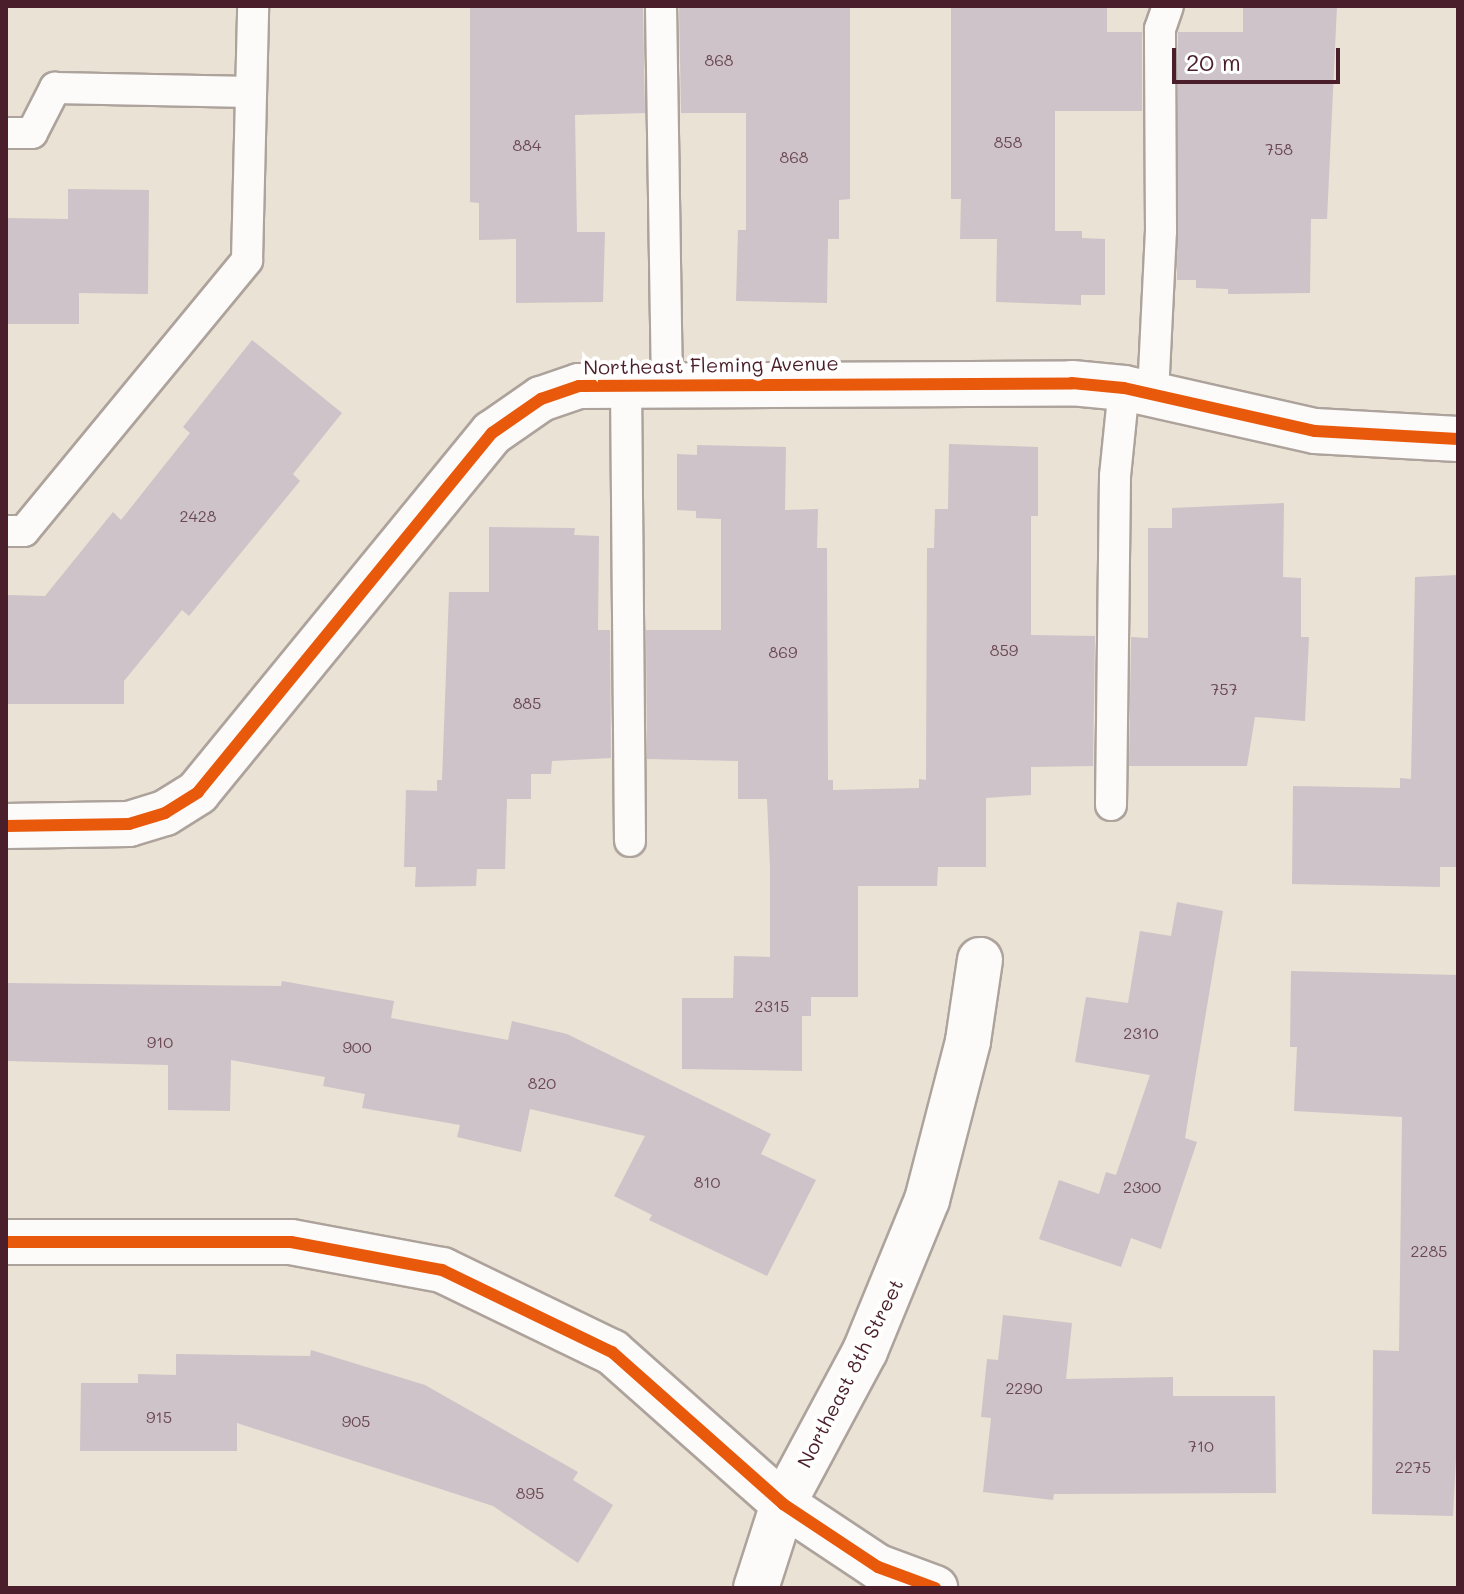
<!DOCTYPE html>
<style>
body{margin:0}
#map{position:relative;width:1464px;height:1594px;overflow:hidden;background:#eae2d4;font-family:Mali,sans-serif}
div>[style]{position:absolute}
.building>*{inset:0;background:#cec3c8}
.roads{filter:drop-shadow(2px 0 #ada39c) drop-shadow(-2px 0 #ada39c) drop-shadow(0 2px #ada39c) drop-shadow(0 -2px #ada39c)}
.service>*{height:30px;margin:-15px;padding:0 15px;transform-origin:15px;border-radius:15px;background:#fcfbf9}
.minor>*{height:44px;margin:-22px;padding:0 22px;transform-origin:22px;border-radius:22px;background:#fcfbf9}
.cycleway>*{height:12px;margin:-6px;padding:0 6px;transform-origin:6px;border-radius:6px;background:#e8590c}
span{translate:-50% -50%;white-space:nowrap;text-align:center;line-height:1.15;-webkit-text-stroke:8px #fff;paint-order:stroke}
.number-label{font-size:16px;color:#6b4852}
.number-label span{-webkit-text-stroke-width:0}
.street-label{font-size:20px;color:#4a1f2b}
.frame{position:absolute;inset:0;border:8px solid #4a1f2b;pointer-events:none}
.scale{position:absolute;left:1172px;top:48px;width:168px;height:36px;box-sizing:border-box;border:4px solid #4a1f2b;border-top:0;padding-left:10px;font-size:24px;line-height:28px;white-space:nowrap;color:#4a1f2b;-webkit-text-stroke:6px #fff;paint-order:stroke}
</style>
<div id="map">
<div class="building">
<i style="clip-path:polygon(470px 6px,643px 6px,645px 113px,575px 115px,577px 232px,605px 232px,603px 302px,516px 303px,516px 239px,479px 240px,479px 203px,470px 202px)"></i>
<i style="clip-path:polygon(679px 6px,850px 6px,850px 199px,839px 200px,839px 239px,828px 239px,827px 303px,736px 301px,738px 230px,746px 230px,746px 113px,681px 113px)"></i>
<i style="clip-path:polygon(951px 6px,1107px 6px,1107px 32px,1142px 32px,1142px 111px,1055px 111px,1055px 231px,1082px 231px,1082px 238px,1105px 239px,1105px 295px,1081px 295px,1081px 305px,996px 302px,997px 239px,960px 239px,961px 199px,951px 199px)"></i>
<i style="clip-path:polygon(1243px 6px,1337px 6px,1327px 219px,1311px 219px,1310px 293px,1228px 294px,1228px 289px,1196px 288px,1196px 280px,1177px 280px,1178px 32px,1243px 32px)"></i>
<i style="clip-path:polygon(68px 189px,149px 190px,148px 294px,79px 293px,79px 324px,6px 324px,6px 218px,68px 219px)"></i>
<i style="clip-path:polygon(252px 340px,342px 413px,293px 474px,300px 481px,189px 616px,182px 610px,124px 681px,124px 704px,6px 704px,6px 595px,45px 596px,113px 512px,121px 520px,190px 433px,183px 427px)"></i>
<i style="clip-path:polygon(949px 444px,1038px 447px,1038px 516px,1031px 516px,1031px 635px,1095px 636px,1093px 766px,1031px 767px,1031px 795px,986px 798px,986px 867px,938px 867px,937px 886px,858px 886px,858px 997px,811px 997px,811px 1016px,802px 1016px,802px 1071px,682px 1069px,682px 998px,733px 998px,734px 956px,770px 957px,770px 867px,767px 799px,738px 799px,738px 761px,647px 759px,646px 630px,721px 630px,721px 519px,696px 518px,696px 511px,677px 510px,677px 454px,697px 455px,697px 445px,786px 447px,785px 510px,818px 509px,817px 548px,827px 548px,828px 780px,833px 780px,833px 790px,919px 788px,919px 779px,926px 780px,927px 548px,934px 548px,935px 509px,948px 509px)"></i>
<i style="clip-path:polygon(1284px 503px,1283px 577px,1301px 578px,1301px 637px,1309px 637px,1305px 721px,1255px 717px,1247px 766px,1129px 766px,1131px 637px,1148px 638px,1148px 528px,1172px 528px,1172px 508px)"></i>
<i style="clip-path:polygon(489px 527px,575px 528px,574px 535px,599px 536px,598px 630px,610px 630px,611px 758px,552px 761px,551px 774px,531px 774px,531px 799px,507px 799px,505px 869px,477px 869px,476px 886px,415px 887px,416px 867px,404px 867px,406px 790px,437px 791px,437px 780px,442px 780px,449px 592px,489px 592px)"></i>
<i style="clip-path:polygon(1458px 575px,1458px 867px,1440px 867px,1440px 887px,1292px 884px,1293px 786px,1400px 788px,1400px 778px,1411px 779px,1415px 577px)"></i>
<i style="clip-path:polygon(1177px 902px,1223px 911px,1185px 1138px,1197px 1142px,1161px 1249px,1131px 1238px,1121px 1267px,1039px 1239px,1059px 1180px,1099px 1194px,1106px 1172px,1116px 1175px,1150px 1075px,1075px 1062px,1086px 997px,1128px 1003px,1140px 931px,1171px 936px)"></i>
<i style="clip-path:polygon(1291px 971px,1458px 975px,1458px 1421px,1453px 1516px,1372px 1514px,1373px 1350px,1399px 1351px,1402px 1117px,1294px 1111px,1297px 1047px,1290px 1047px)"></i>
<i style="clip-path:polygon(282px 981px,394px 1001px,391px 1018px,508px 1040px,512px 1021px,567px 1034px,771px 1134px,761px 1154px,816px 1180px,767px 1276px,649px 1220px,652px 1215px,614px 1196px,645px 1136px,530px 1109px,521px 1152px,457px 1137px,460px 1125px,362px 1108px,365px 1094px,323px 1086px,325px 1077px,231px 1060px,230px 1111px,168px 1110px,168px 1065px,6px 1061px,6px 983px,281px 986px)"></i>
<i style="clip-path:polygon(1003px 1315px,1072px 1323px,1066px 1379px,1173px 1377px,1173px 1396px,1275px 1396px,1276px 1493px,1054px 1494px,1053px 1500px,983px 1492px,991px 1418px,981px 1417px,987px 1359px,998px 1360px)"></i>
<i style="clip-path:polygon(311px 1350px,425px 1385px,578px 1472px,573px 1480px,613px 1505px,578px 1563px,493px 1506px,237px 1423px,237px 1451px,80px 1451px,81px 1383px,138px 1383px,138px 1374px,176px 1375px,176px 1354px,310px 1356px)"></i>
</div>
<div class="roads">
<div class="service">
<i style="left:661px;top:6px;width:377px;rotate:89.1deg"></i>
<i style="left:6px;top:133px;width:26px"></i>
<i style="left:32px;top:133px;width:51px;rotate:-62.9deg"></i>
<i style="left:55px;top:88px;width:196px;rotate:1.2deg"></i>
<i style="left:626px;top:383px;width:458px;rotate:89.5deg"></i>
<i style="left:1153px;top:394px;width:163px;rotate:-87.2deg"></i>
<i style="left:1161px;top:231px;width:202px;rotate:-90.3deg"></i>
<i style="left:1160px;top:29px;width:24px;rotate:-71deg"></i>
<i style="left:6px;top:531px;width:18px"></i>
<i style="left:24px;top:531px;width:351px;rotate:-50.5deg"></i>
<i style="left:247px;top:260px;width:254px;rotate:-88.6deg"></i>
<i style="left:1111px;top:805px;width:329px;rotate:-89.3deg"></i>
<i style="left:1115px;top:476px;width:88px;rotate:-84.2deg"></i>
</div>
<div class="minor">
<i style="left:6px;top:826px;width:123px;rotate:-0.9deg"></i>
<i style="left:129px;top:824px;width:38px;rotate:-17deg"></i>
<i style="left:165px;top:813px;width:39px;rotate:-32deg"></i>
<i style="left:198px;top:792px;width:464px;rotate:-50.7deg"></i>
<i style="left:492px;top:433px;width:60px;rotate:-34.8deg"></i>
<i style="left:541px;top:399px;width:40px;rotate:-18.9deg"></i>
<i style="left:579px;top:386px;width:493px;rotate:-0.3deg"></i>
<i style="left:1072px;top:383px;width:52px;rotate:5.5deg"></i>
<i style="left:1124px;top:388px;width:196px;rotate:12.7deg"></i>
<i style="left:1315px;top:431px;width:143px;rotate:3.2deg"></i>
<i style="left:6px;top:1242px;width:285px"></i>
<i style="left:291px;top:1242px;width:154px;rotate:10.5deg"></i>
<i style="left:442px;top:1270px;width:189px;rotate:25.8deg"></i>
<i style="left:612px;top:1352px;width:229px;rotate:41.6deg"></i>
<i style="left:783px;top:1504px;width:114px;rotate:33.6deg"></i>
<i style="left:878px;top:1567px;width:61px;rotate:20.2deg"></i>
<i style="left:756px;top:1588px;width:88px;rotate:-72.2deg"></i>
<i style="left:783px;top:1504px;width:174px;rotate:-61.8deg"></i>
<i style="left:865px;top:1351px;width:163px;rotate:-67.7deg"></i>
<i style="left:927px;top:1200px;width:164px;rotate:-75.5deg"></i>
<i style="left:968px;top:1041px;width:82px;rotate:-81.6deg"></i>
</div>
</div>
<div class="cycleway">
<i style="left:6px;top:826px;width:123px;rotate:-0.9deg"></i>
<i style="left:129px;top:824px;width:38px;rotate:-17deg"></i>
<i style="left:165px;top:813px;width:39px;rotate:-32deg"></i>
<i style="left:198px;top:792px;width:464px;rotate:-50.7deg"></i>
<i style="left:492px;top:433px;width:60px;rotate:-34.8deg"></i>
<i style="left:541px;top:399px;width:40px;rotate:-18.9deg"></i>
<i style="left:579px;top:386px;width:493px;rotate:-0.3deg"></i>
<i style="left:1072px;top:383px;width:52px;rotate:5.5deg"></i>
<i style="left:1124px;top:388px;width:196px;rotate:12.7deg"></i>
<i style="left:1315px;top:431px;width:143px;rotate:3.2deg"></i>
<i style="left:6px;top:1242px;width:285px"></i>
<i style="left:291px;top:1242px;width:154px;rotate:10.5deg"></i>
<i style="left:442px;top:1270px;width:189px;rotate:25.8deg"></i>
<i style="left:612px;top:1352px;width:229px;rotate:41.6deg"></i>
<i style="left:783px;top:1504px;width:114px;rotate:33.6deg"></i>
<i style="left:878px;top:1567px;width:61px;rotate:20.2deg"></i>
</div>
<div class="number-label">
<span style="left:719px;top:60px">868</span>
<span style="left:1008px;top:142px">858</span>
<span style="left:527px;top:145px">884</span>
<span style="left:1279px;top:149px">758</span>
<span style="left:794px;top:157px">868</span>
<span style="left:198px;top:516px">2428</span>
<span style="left:1004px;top:650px">859</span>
<span style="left:783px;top:652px">869</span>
<span style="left:1224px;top:689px">757</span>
<span style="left:527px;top:703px">885</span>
<span style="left:772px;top:1006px">2315</span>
<span style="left:1141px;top:1033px">2310</span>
<span style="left:160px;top:1042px">910</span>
<span style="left:357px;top:1047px">900</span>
<span style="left:542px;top:1083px">820</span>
<span style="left:707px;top:1182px">810</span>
<span style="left:1142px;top:1187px">2300</span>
<span style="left:1429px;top:1251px">2285</span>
<span style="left:1024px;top:1388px">2290</span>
<span style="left:159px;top:1417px">915</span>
<span style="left:356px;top:1421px">905</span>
<span style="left:1201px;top:1446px">710</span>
<span style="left:1413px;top:1467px">2275</span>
<span style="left:530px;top:1493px">895</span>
</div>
<div class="street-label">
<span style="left:711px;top:365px;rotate:-1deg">Northeast Fleming Avenue</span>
<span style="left:850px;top:1373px;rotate:-63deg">Northeast 8th Street</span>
</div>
<div class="frame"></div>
<div class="scale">20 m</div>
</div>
